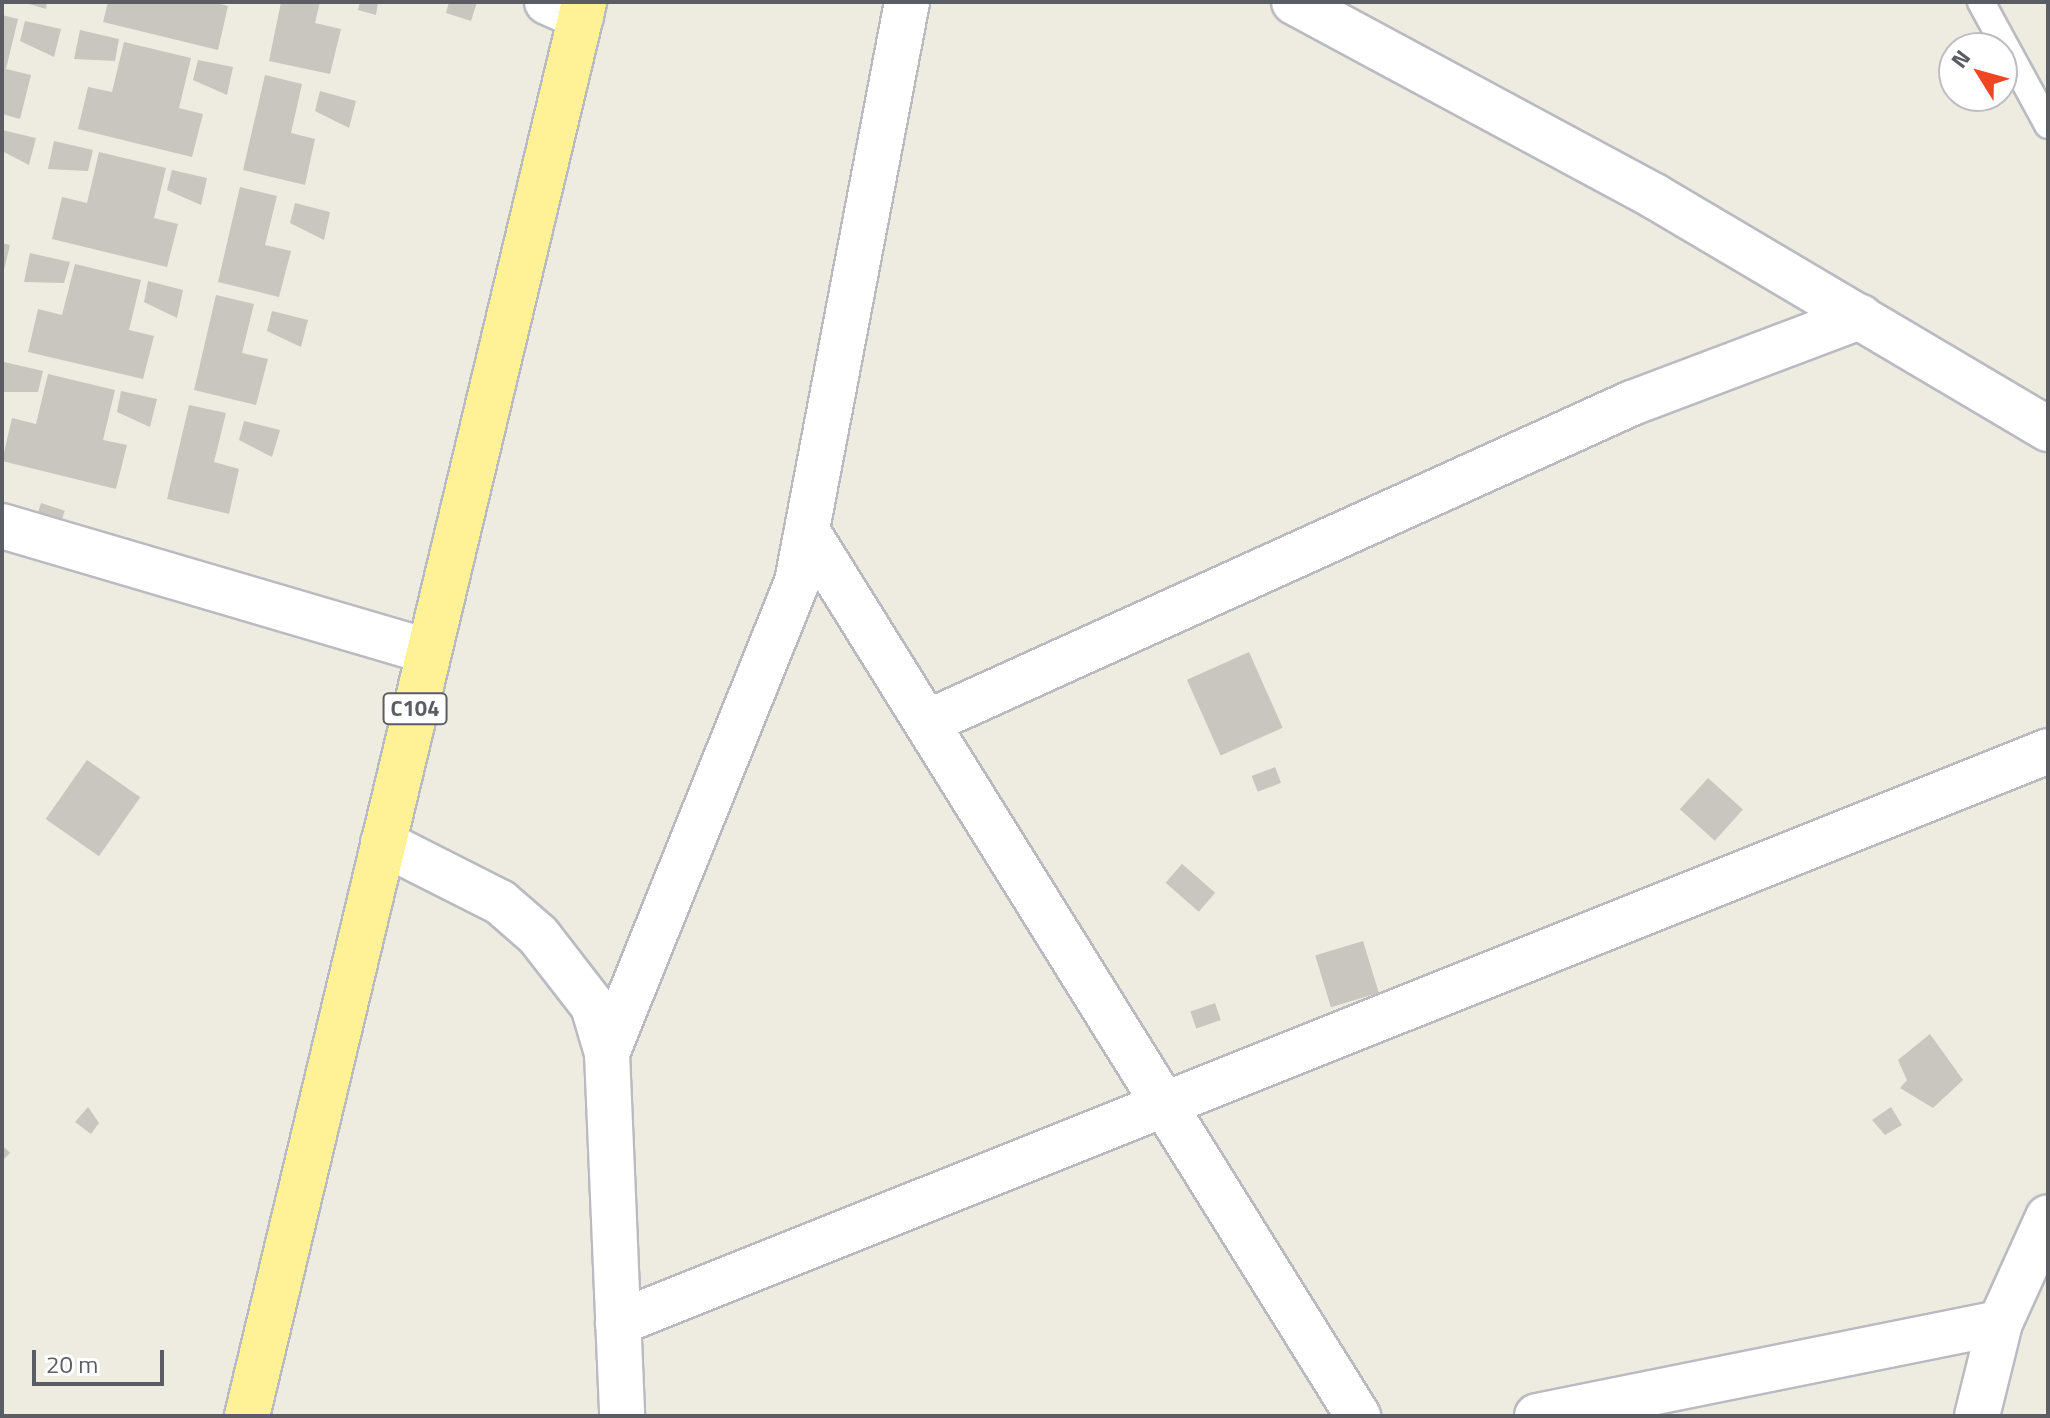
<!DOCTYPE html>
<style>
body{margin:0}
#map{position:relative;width:2050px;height:1418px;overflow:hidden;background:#eeece1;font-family:"Titillium Web",sans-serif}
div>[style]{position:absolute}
.building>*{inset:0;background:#c8c6be;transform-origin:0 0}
.roads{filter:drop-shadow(2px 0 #b9bbc1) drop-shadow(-2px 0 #b9bbc1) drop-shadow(0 2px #b9bbc1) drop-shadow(0 -2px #b9bbc1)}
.service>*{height:26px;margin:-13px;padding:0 13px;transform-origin:13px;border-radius:13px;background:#fff}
.minor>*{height:44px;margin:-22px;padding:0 22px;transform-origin:22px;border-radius:22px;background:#fff}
.trunk>*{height:44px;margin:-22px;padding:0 22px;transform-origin:22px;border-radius:22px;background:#fff296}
span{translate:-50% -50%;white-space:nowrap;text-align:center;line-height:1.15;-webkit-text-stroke:7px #fff;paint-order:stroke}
.shield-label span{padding:2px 6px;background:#fff;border:2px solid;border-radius:6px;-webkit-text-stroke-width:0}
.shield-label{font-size:22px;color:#5a5d63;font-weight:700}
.frame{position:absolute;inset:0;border:4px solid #5a5d63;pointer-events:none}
.north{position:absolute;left:1938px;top:32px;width:80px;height:80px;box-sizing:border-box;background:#fff;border:2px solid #bdbec1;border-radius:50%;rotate:307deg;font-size:22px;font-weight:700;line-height:32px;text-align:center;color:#5a5d63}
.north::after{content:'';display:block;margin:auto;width:28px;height:36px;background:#f14624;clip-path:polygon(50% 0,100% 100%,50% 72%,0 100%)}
.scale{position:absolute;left:32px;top:1350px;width:132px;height:36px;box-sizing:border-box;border:4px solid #5a5d63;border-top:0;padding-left:10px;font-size:24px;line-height:28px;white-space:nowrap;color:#5a5d63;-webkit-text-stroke:6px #fff;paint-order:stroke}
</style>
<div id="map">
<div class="building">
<i style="clip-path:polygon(22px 2px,47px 2px,46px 9px)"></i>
<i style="clip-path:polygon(108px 2px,212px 2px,228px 6px,218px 50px,103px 22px)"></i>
<i style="clip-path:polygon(281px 2px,320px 2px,315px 23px,341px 29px,330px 74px,269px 61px)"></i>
<i style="clip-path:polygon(360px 2px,378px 2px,376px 15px,358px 10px)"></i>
<i style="clip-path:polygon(449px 2px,477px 2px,471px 21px,446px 13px)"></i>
<i style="clip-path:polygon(2px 15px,18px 19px,6px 69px,31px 75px,20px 119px,2px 114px)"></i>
<i style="clip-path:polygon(25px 21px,61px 29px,54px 57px,20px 41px)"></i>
<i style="clip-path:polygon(80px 30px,119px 39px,115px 61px,74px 59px)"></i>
<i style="clip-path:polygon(124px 42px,191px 58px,179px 108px,203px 114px,192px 157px,78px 129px,88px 87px,112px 92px)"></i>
<i style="clip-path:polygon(198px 60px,233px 67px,227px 95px,193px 80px)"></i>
<i style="clip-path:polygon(265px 75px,302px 84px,291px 133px,315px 139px,305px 185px,243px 170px)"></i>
<i style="clip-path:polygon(320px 91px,356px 101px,349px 128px,315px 111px)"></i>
<i style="clip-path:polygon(2px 130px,36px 138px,29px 165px,2px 151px)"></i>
<i style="clip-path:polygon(54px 141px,93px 150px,88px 171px,48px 169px)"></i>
<i style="clip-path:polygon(99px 152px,166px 168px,154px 218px,178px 224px,167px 267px,52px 239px,62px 197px,87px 203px)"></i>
<i style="clip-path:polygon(172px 170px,207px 178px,201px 205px,167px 190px)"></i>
<i style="clip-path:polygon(240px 187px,277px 196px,265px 245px,291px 251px,279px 297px,218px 282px)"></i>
<i style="clip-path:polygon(295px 203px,330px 212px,324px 240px,290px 223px)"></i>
<i style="clip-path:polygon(2px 243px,10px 245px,3px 274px,2px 274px)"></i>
<i style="clip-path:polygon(30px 253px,70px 262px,64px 283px,24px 282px)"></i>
<i style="clip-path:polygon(75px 264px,141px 280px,129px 330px,154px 336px,143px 379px,28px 352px,38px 309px,62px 315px)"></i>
<i style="clip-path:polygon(148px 281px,183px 290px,177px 318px,144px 302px)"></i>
<i style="clip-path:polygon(216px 295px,254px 304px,242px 353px,268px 359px,256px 405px,194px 390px)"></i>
<i style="clip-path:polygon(272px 311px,308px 320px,301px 347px,267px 331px)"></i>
<i style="clip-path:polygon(4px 362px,43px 371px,38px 392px,2px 392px)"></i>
<i style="clip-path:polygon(48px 374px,115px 390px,103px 440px,127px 445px,116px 489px,2px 461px,12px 418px,36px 424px)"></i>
<i style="clip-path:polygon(121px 391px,157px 399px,150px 427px,117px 412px)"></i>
<i style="clip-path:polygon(189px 405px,226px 413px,214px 462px,239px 469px,229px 514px,167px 499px)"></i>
<i style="clip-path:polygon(244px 421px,280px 430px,272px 457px,239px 440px)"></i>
<i style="left:41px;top:503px;width:25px;height:25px;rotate:18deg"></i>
<i style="left:1249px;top:652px;width:83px;height:68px;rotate:66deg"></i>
<i style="left:87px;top:760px;width:65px;height:72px;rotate:35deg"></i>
<i style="left:1275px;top:767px;width:17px;height:25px;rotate:69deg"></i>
<i style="left:1708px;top:778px;width:47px;height:42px;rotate:42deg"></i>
<i style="left:1182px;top:864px;width:44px;height:25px;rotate:41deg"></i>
<i style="left:1363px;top:941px;width:54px;height:50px;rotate:73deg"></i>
<i style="left:1215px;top:1003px;width:18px;height:26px;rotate:71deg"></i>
<i style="clip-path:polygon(1930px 1034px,1963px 1080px,1933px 1108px,1900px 1088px,1907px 1080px,1898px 1060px)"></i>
<i style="clip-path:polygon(88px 1107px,99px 1123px,91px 1134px,75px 1122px)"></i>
<i style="clip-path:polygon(1891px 1107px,1902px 1125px,1885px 1135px,1872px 1120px)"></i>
<i style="clip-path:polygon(2px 1145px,10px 1153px,2px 1161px)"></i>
</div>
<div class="roads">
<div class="service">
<i style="left:1981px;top:2px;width:140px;rotate:61.4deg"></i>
</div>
<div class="minor">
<i style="left:547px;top:2px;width:37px;rotate:24deg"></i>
<i style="left:1294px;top:2px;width:409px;rotate:28.3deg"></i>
<i style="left:1654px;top:196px;width:458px;rotate:30.6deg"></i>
<i style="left:2px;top:526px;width:445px;rotate:16.4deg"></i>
<i style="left:807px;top:531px;width:1043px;rotate:58.09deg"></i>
<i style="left:928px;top:722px;width:773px;rotate:-24.38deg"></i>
<i style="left:1632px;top:403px;width:244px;rotate:-20.7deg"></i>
<i style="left:383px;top:843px;width:131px;rotate:26.8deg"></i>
<i style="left:500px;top:902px;width:50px;rotate:41deg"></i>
<i style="left:538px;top:935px;width:90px;rotate:52.2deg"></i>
<i style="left:593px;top:1006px;width:49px;rotate:73.4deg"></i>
<i style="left:607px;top:1053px;width:363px;rotate:87.6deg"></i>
<i style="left:607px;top:1053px;width:508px;rotate:-68.03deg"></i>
<i style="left:797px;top:582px;width:590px;rotate:-79.26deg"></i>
<i style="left:618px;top:1323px;width:1540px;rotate:-21.8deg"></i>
<i style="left:1537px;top:1416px;width:472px;rotate:-11.4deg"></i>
<i style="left:1977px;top:1416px;width:96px;rotate:-76.1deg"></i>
<i style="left:2000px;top:1323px;width:116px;rotate:-65.6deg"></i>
</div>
<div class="trunk">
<i style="left:247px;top:1416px;width:1454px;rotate:-76.59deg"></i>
</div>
</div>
<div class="shield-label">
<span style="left:415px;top:709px">C104</span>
</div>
<div class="frame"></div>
<div class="north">N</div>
<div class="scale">20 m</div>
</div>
